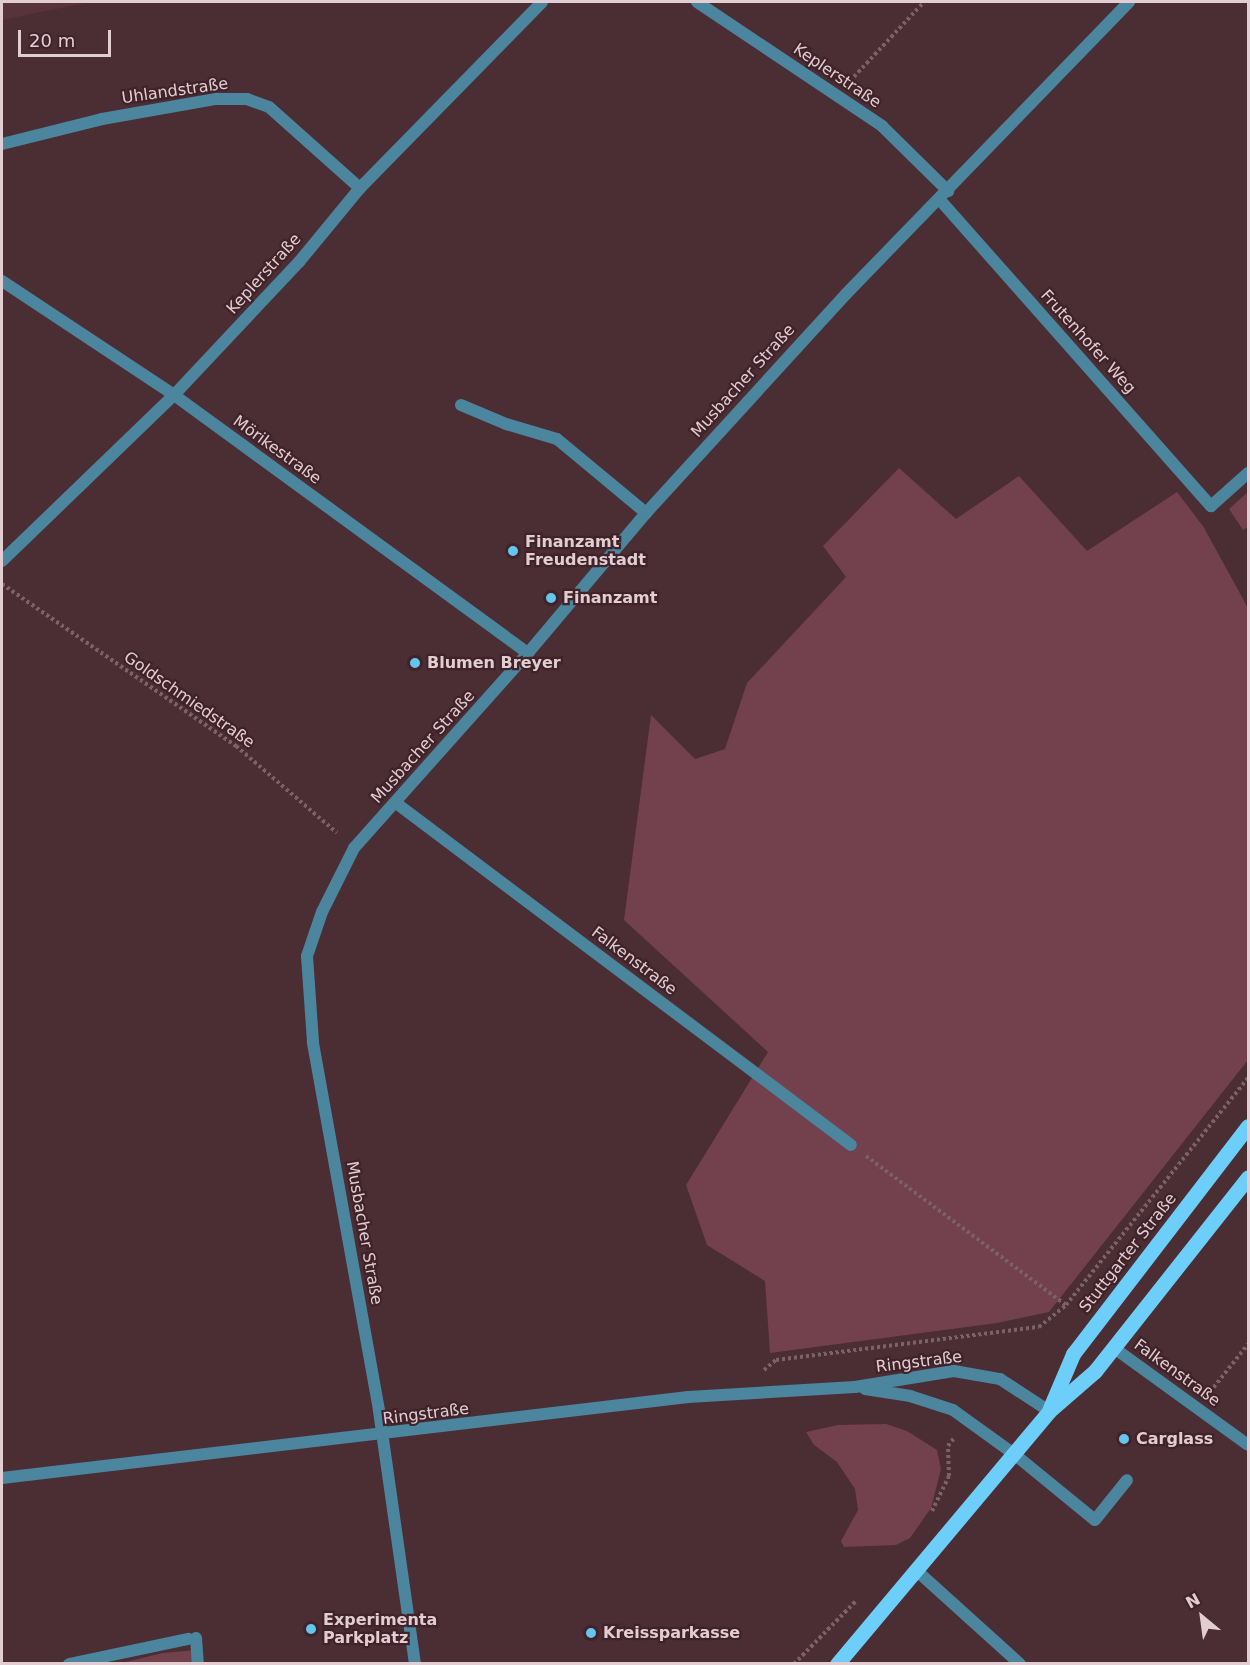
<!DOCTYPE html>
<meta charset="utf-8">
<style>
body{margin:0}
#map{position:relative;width:1250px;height:1665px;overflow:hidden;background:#4b2d34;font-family:"DejaVu Sans",sans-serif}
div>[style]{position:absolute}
.built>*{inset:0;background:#59333c}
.green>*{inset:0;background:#73404d}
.path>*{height:4px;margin-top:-2px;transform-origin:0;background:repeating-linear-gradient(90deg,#7c6167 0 3px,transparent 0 6px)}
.service>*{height:12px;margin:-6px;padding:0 6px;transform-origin:6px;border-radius:6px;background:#4b859e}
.minor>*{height:12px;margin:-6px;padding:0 6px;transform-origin:6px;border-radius:6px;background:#4b859e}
.tertiary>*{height:12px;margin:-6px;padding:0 6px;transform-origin:6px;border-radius:6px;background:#4b859e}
.primary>*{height:15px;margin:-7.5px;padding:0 7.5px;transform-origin:7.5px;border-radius:7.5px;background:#6dcff9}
.dots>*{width:16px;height:16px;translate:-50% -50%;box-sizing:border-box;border:3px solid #40232a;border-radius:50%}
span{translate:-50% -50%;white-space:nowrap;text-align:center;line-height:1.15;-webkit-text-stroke:4.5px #40232a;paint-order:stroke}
.street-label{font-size:16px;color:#e2ced2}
.poi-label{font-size:16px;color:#e2ced2;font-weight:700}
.left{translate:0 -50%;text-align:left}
.frame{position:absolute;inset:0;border:3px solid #e2ced2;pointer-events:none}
.north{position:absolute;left:1172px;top:1587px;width:60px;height:60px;-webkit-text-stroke:4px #40232a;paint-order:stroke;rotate:331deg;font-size:16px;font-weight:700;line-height:24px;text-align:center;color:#e2ced2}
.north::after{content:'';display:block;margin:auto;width:21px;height:27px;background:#e2ced2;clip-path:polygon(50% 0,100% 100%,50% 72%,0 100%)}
.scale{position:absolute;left:18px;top:30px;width:93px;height:27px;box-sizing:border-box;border:3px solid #e2ced2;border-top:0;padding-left:8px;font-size:18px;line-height:21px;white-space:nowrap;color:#e2ced2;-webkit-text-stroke:4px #40232a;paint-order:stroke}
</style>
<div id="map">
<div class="built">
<i style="clip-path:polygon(2px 2px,90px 2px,2px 20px)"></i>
</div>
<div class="green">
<i style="clip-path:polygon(899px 468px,956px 519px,1019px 476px,1087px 551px,1177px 492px,1203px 526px,1248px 608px,1248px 1060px,1049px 1312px,997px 1323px,770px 1353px,765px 1281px,707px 1245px,686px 1185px,768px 1052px,624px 920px,651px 715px,695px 759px,725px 749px,747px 683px,846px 577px,823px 546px)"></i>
<i style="clip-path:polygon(1248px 492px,1248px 527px,1243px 530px,1229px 509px)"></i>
<i style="clip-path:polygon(886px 1424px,907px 1431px,937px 1450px,941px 1469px,931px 1508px,910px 1538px,896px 1545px,844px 1547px,841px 1541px,858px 1510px,855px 1489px,837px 1462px,814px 1445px,806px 1432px,838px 1425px)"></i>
<i style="clip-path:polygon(197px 1650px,198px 1664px,117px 1664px,163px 1653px)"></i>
</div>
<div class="path">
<i style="left:850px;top:81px;width:108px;rotate:-46.9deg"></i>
<i style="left:2px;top:584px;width:285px;rotate:34.7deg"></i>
<i style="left:236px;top:746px;width:133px;rotate:40.7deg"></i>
<i style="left:866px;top:1156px;width:249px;rotate:36.7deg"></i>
<i style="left:764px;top:1370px;width:16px;rotate:-40deg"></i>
<i style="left:776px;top:1360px;width:265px;rotate:-7.2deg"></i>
<i style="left:1039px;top:1327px;width:35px;rotate:-39deg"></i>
<i style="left:1066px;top:1305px;width:291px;rotate:-51.3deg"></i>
<i style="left:1210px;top:1392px;width:61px;rotate:-51.6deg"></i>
<i style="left:932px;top:1511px;width:39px;rotate:-64deg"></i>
<i style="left:949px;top:1476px;width:30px;rotate:-92deg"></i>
<i style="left:948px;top:1446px;width:10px;rotate:-53deg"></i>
<i style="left:794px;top:1664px;width:88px;rotate:-45.5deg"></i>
</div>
<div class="service">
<i style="left:461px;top:405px;width:49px;rotate:22.9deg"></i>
<i style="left:506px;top:424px;width:53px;rotate:16.4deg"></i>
<i style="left:557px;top:439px;width:116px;rotate:39.7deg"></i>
<i style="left:1014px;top:1454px;width:104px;rotate:39.2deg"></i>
<i style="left:1095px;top:1520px;width:51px;rotate:-51.3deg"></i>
<i style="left:916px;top:1570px;width:140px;rotate:42.1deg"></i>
<i style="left:196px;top:1638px;width:26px;rotate:86deg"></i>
<i style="left:69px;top:1664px;width:122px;rotate:-11.9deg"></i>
</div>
<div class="minor">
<i style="left:697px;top:2px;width:223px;rotate:33.8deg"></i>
<i style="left:882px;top:126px;width:93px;rotate:44.6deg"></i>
<i style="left:2px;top:144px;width:103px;rotate:-14deg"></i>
<i style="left:102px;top:119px;width:116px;rotate:-10deg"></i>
<i style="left:216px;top:99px;width:31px"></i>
<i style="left:247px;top:99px;width:23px;rotate:20deg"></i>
<i style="left:269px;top:107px;width:122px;rotate:41.7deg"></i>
<i style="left:940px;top:200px;width:409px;rotate:48.5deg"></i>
<i style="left:1211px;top:506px;width:50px;rotate:-41.7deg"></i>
<i style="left:2px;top:281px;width:206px;rotate:33.5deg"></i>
<i style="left:174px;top:395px;width:438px;rotate:36.1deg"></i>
<i style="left:2px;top:561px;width:239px;rotate:-44deg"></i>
<i style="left:174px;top:395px;width:183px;rotate:-46.8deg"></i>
<i style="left:299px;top:262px;width:96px;rotate:-50.5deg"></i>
<i style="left:360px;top:188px;width:260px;rotate:-45.6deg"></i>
<i style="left:396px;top:803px;width:569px;rotate:36.93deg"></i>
<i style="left:1114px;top:1348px;width:165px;rotate:35.9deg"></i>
<i style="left:415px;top:1664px;width:257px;rotate:-98.1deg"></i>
<i style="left:379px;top:1410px;width:374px;rotate:-100.2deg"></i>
<i style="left:313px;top:1042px;width:86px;rotate:-94deg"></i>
<i style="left:307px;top:956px;width:46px;rotate:-71.2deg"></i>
<i style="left:322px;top:912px;width:72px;rotate:-63.4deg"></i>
<i style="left:354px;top:848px;width:261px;rotate:-48.3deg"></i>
<i style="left:528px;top:653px;width:183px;rotate:-49.9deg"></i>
<i style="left:646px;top:513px;width:297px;rotate:-47.6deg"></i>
<i style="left:846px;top:294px;width:407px;rotate:-45.9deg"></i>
</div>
<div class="tertiary">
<i style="left:865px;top:1389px;width:46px;rotate:8.8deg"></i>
<i style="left:910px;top:1396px;width:45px;rotate:18deg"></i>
<i style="left:953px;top:1410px;width:75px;rotate:35.8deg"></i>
<i style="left:2px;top:1478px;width:691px;rotate:-6.73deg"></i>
<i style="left:688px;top:1397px;width:167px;rotate:-3.4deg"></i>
<i style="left:855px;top:1387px;width:100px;rotate:-9.2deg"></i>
<i style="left:954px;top:1371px;width:47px;rotate:9.9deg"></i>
<i style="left:1000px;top:1379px;width:59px;rotate:33.1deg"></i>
</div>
<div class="primary">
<i style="left:1050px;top:1408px;width:59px;rotate:-66.9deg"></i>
<i style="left:1073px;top:1354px;width:287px;rotate:-52.5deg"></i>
<i style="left:837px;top:1664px;width:330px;rotate:-50deg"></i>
<i style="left:1049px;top:1411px;width:61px;rotate:-41deg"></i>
<i style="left:1095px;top:1371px;width:247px;rotate:-51.7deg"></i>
</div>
<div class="dots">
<i style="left:513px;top:551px;background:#64c5ee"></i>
<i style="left:551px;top:598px;background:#64c5ee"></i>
<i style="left:415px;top:663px;background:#64c5ee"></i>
<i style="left:1124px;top:1439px;background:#64c5ee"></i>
<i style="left:311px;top:1629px;background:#64c5ee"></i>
<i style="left:591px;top:1633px;background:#64c5ee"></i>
</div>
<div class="street-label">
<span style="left:837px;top:76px;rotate:34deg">Keplerstraße</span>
<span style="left:175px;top:91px;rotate:-8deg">Uhlandstraße</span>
<span style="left:264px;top:274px;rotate:-48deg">Keplerstraße</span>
<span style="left:1088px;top:342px;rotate:48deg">Frutenhofer Weg</span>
<span style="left:743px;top:381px;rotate:-48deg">Musbacher Straße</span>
<span style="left:277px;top:450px;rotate:36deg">Mörikestraße</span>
<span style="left:189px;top:700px;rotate:35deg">Goldschmiedstraße</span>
<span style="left:423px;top:747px;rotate:-48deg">Musbacher Straße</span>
<span style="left:634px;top:961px;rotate:37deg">Falkenstraße</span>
<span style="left:364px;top:1233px;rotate:80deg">Musbacher Straße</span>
<span style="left:1128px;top:1253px;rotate:-52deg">Stuttgarter Straße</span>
<span style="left:919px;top:1362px;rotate:-7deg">Ringstraße</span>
<span style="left:1177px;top:1373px;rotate:36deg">Falkenstraße</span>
<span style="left:426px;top:1414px;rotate:-7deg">Ringstraße</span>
</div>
<div class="poi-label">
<span class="left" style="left:525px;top:551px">Finanzamt<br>Freudenstadt</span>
<span class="left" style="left:563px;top:598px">Finanzamt</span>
<span class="left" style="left:427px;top:663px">Blumen Breyer</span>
<span class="left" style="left:1136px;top:1439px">Carglass</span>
<span class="left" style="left:323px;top:1629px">Experimenta<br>Parkplatz</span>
<span class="left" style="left:603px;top:1633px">Kreissparkasse</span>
</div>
<div class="frame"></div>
<div class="north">N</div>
<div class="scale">20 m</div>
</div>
